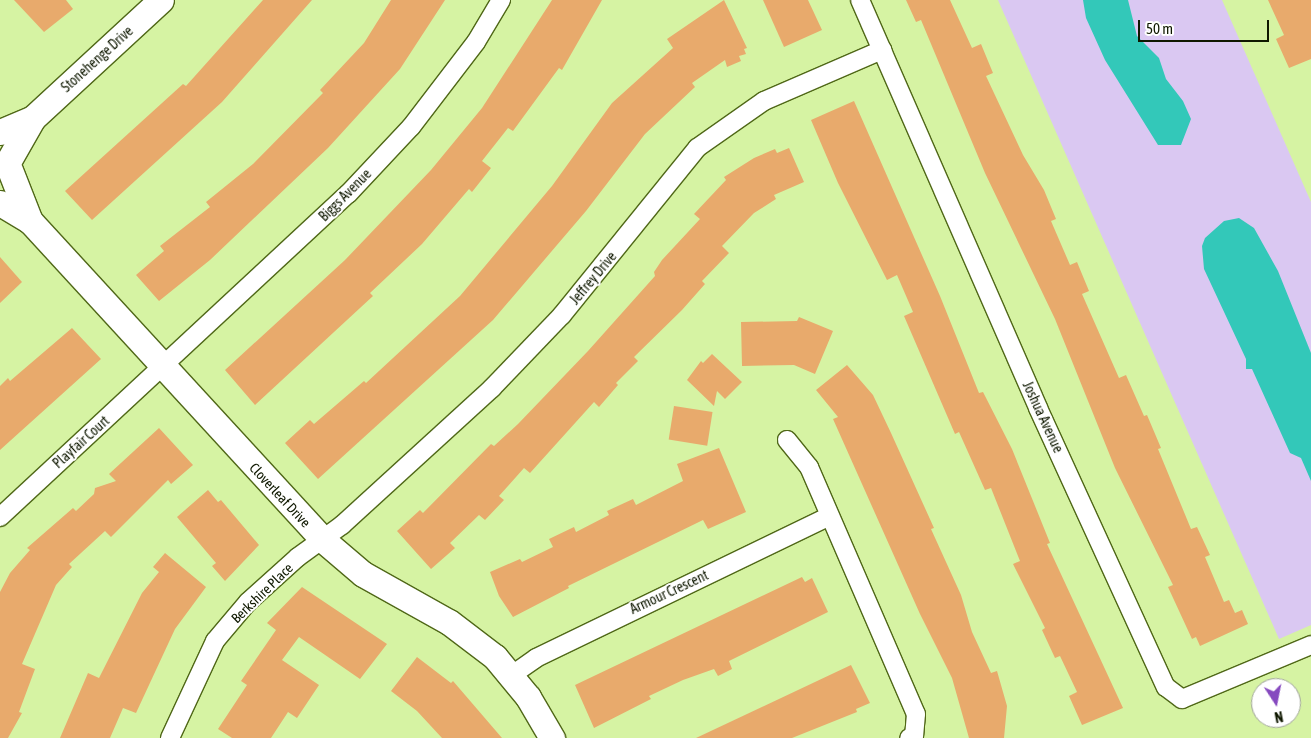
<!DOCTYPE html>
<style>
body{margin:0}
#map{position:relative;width:1311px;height:738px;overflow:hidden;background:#d6f3a3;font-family:"Asap Condensed",sans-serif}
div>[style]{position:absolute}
.green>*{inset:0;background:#dac8f2}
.water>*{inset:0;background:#33c8b9}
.building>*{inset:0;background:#e8aa6c;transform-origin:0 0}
.roads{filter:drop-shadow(1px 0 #506818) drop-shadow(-1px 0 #506818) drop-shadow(0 1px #506818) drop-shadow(0 -1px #506818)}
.street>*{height:18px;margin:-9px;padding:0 9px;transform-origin:9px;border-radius:9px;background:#fff}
.secondary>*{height:25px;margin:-12.5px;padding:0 12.5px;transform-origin:12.5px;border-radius:12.5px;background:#fff}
span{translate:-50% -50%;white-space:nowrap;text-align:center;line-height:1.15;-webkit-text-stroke:4px #fff;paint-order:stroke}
.street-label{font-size:14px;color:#0f1800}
.north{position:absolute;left:1251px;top:678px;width:50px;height:50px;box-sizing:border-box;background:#fff;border:1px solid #9fa399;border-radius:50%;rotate:169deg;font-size:14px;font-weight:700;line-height:20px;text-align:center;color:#0f1800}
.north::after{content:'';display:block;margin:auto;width:18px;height:22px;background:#8649bf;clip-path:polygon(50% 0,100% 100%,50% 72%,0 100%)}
.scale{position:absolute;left:1138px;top:20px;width:131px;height:22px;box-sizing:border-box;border:2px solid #0f1800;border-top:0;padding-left:6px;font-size:15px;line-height:18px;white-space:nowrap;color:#0f1800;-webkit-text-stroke:4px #fff;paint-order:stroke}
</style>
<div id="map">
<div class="green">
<i style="clip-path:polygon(998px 0,1222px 0,1311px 202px,1311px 625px,1279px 639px)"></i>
</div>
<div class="water">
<i style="clip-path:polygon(1083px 0,1128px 0,1137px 36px,1159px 58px,1166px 79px,1183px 101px,1191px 119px,1181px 145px,1158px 145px,1105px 60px,1086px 18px)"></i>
<i style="clip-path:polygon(1239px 218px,1254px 228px,1278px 271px,1311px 353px,1311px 481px,1301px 458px,1290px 453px,1252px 369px,1246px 369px,1246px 359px,1204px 269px,1202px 246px,1205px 238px,1224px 221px)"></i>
</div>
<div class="building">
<i style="clip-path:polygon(14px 0,66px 0,73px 9px,44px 32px)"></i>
<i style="clip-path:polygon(263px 0,312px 0,222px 102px,92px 220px,65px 191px,183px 84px,186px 86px)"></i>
<i style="clip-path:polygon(391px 0,445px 0,400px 69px,328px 148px,210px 260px,159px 301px,136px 275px,164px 251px,160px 246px,210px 207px,206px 202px,253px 164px,323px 93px,320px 90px,364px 43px)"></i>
<i style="clip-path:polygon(552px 0,602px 0,562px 70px,559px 68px,513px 131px,508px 128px,482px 161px,491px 168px,472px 192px,469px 189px,422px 244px,370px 293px,373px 296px,255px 405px,225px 370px,345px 260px,431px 170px,482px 108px)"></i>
<i style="clip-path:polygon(724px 0,747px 48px,744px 49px,746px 54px,739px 56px,741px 61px,727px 67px,725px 60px,692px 83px,695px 87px,645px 134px,586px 211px,493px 320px,318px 479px,285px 443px,310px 420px,314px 424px,364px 381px,366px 383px,460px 296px,552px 186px,612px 103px,673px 48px,667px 39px)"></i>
<i style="clip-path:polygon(763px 0,808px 0,822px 30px,784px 47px)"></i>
<i style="clip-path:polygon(906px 0,950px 0,972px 48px,981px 44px,993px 73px,986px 76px,1023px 155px,1044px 190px,1056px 219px,1051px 221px,1070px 265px,1077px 262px,1089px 291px,1082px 294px,1119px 378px,1126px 375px,1144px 416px,1147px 415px,1161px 448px,1158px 449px,1191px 529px,1197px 527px,1210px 555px,1205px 557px,1224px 602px,1229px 600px,1235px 613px,1242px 610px,1248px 624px,1200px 646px,1196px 637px,1192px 639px,1168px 587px,1173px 585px,1115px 468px,1055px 319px,985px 173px,921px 20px,916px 22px)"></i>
<i style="clip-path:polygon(1268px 0,1311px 0,1311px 59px,1289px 68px,1276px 39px,1284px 35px)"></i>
<i style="clip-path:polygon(854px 101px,940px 296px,979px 393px,983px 392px,1012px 449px,1050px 543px,1047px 544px,1123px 708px,1082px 725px,1069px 696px,1077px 692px,1060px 656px,1055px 658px,1042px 630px,1045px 628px,1013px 564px,1020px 561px,991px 488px,985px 490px,959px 432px,955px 434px,904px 316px,913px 312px,897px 275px,887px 280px,838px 183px,811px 120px)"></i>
<i style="clip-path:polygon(789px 148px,804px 182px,774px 195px,776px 199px,754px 213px,722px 246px,729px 253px,702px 281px,705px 284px,682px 310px,634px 357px,638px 361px,616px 383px,618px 385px,599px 407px,594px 402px,530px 473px,524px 468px,499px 496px,504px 500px,485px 520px,479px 515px,450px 543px,455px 548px,431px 569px,397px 531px,420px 510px,423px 513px,491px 444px,494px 446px,518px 424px,588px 351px,655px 276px,654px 272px,662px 260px,700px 219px,694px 214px,726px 180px,724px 177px,754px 158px,775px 149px,777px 153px)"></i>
<i style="clip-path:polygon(0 257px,22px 282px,0 303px)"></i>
<i style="clip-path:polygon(799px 317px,833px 331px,815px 374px,794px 365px,742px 366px,741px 322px,797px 321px)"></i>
<i style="clip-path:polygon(72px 328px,101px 359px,0 450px,0 386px,8px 378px,10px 381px)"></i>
<i style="clip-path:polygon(712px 354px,742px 382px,725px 399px,717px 391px,714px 406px,687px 380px,701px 361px,703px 363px)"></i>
<i style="clip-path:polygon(847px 365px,873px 395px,891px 433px,934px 528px,931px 529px,961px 595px,972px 632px,991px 673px,997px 671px,1007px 706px,1004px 738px,969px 738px,952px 678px,920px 614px,833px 419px,838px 417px,816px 390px)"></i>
<i style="left:674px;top:406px;width:39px;height:34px;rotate:9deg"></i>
<i style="clip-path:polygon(159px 428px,193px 465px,171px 484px,168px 480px,111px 537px,105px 531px,69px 564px,72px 567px,56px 585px,22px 664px,35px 669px,19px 712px,22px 713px,8px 738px,0 738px,0 592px,10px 573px,30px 550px,27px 548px,73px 508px,76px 511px,94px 494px,95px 488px,116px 481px,109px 474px)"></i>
<i style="clip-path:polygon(719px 448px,746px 512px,708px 529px,703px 520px,568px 586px,569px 588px,513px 617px,499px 596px,490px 572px,520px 559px,522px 562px,553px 547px,549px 539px,574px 527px,576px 532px,609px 515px,607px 511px,633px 499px,636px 505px,683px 481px,677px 464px)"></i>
<i style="clip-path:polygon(208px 490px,218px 502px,221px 500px,259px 545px,225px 581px,212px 566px,216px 563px,177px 517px)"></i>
<i style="clip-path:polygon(165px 553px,206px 587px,175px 629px,136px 713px,123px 708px,110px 738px,60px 738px,88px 673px,99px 678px,142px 593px,159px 572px,153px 567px)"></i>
<i style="clip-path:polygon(802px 577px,805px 582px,812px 578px,828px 612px,729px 661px,732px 669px,718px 676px,714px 669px,683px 680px,649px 696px,651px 699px,594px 728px,575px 685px)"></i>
<i style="clip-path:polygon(302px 587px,387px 644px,360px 679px,299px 637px,282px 660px,319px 685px,297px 718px,288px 712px,271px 738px,232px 738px,218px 729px,247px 685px,241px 681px,276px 630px,267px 623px)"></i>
<i style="clip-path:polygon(417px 657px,451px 683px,453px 681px,502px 738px,442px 738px,417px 711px,391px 691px)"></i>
<i style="clip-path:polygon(851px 665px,870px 703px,856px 709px,857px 712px,792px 738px,696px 738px)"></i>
</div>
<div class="roads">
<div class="street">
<i style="left:860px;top:0;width:445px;rotate:66.4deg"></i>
<i style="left:1038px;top:408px;width:307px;rotate:65.4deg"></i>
<i style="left:1166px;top:687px;width:20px;rotate:37deg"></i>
<i style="left:1182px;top:699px;width:140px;rotate:-22.7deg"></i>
<i style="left:787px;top:440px;width:35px;rotate:51deg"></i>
<i style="left:809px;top:467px;width:269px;rotate:66.6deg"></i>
<i style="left:916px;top:714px;width:22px;rotate:95deg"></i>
<i style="left:914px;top:736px;width:5px;rotate:158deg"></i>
<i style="left:0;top:517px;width:475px;rotate:-42.9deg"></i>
<i style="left:348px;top:194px;width:92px;rotate:-46.8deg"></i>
<i style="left:411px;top:127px;width:107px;rotate:-52.6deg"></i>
<i style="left:476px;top:42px;width:49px;rotate:-59.2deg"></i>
<i style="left:512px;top:675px;width:29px;rotate:-35deg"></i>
<i style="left:536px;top:658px;width:326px;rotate:-25.8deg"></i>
<i style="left:170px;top:738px;width:107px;rotate:-65.1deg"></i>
<i style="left:215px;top:641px;width:51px;rotate:-49.8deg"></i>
<i style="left:248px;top:602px;width:67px;rotate:-42deg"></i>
<i style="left:298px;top:557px;width:54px;rotate:-36deg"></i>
<i style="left:342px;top:525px;width:203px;rotate:-42.4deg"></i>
<i style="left:492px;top:388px;width:101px;rotate:-46.2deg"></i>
<i style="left:562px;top:315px;width:215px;rotate:-51deg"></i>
<i style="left:697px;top:148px;width:82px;rotate:-35deg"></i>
<i style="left:764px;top:101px;width:129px;rotate:-23.4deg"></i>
</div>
<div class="secondary">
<i style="left:0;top:132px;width:36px;rotate:-23deg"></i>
<i style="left:33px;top:118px;width:174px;rotate:-42.7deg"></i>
<i style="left:9px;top:160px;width:48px;rotate:-60.3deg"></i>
<i style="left:10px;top:170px;width:55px;rotate:68.6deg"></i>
<i style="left:0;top:203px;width:35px;rotate:31deg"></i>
<i style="left:30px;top:221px;width:433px;rotate:47.4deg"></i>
<i style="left:323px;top:540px;width:52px;rotate:40.4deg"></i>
<i style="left:363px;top:574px;width:98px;rotate:29.2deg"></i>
<i style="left:449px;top:622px;width:58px;rotate:37.3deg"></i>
<i style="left:495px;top:657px;width:52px;rotate:50.5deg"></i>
<i style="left:528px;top:697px;width:48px;rotate:59.7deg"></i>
</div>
</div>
<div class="street-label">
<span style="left:97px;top:59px;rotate:-42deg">Stonehenge Drive</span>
<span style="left:345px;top:195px;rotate:-45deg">Biggs Avenue</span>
<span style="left:593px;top:278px;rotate:-50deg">Jeffrey Drive</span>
<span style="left:1043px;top:417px;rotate:65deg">Joshua Avenue</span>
<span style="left:81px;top:442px;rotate:-42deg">Playfair Court</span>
<span style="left:280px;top:495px;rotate:47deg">Cloverleaf Drive</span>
<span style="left:669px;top:592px;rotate:-25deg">Armour Crescent</span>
<span style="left:262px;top:593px;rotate:-44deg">Berkshire Place</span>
</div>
<div class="north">N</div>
<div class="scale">50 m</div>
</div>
